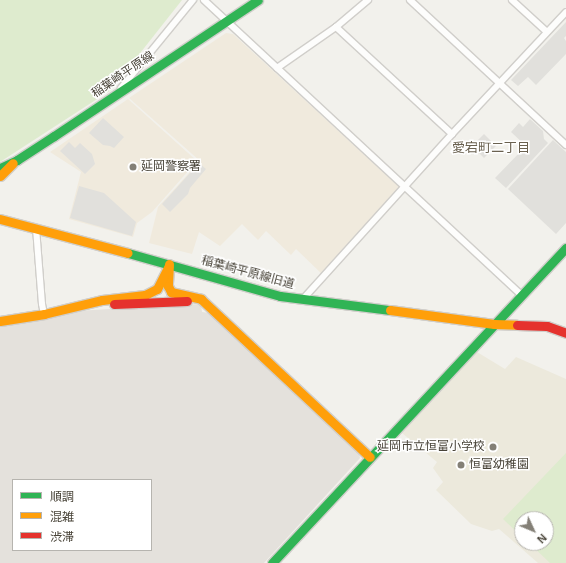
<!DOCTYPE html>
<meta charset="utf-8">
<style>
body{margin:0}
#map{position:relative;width:566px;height:563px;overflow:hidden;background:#f2f1ec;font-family:Helvetica,"Noto Sans JP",sans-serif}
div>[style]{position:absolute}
.commercial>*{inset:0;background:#f0eadd}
.industrial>*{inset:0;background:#e4e1dc}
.education>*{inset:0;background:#ece9dc}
.green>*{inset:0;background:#deebce}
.parking>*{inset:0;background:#e1e0dc;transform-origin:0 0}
.roads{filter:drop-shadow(1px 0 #d0ceca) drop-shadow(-1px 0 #d0ceca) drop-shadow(0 1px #d0ceca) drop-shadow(0 -1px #d0ceca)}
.street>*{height:6px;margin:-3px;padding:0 3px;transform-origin:3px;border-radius:3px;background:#fdfdfc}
.fast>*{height:9px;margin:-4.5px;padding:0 4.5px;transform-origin:4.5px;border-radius:4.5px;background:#30b455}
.slow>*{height:9px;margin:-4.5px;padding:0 4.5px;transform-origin:4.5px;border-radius:4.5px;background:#ff9f0a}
.jam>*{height:9px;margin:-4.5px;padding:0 4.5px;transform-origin:4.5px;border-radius:4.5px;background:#e5322d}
.dots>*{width:11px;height:11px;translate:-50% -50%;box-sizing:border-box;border:2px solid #fff;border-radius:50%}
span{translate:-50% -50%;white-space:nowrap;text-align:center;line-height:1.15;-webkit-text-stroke:3px #fff;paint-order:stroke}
.street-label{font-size:12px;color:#484338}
.poi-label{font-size:12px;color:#484338}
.left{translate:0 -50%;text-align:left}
.right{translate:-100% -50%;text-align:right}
.neighbourhood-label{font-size:13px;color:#6a6150}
.legend{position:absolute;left:12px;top:479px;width:140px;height:72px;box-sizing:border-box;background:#fff;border:1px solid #b6b4af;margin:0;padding:5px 7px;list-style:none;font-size:12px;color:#484338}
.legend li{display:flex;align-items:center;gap:8px;height:20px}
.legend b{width:20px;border:1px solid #b6b4af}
.north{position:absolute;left:514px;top:511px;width:40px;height:40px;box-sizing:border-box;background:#fff;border:1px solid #b6b4af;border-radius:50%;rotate:134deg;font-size:11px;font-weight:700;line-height:16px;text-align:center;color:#484338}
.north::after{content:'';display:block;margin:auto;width:14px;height:18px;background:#848077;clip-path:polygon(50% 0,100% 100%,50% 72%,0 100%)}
</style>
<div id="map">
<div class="commercial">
<i style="clip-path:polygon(226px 33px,233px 34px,398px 186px,397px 192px,323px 275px,296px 249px,291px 255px,266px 231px,258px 240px,242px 224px,220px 246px,199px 232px,192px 254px,149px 243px,158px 207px,200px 161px,129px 98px)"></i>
<i style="clip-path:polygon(128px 99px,197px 161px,152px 212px,137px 223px,133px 237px,69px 219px,81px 172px,50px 152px)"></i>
</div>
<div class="industrial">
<i style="clip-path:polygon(evenodd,201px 304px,202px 312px,209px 313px,359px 454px,360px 458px,264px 563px,0 563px,0 325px,75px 311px,201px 304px,13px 480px,151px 480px,151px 550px,13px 550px,13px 480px)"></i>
</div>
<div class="education">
<i style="clip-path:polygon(evenodd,477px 352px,505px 369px,516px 357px,566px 379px,566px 563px,538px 563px,499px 529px,492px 531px,471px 524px,436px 490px,443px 482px,433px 468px,437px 462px,402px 433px,477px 352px,522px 519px,546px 519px,546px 543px,522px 543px,522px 519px)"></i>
</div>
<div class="green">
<i style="clip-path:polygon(0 0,182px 0,111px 90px,0 162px)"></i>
<i style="clip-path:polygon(566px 453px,566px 563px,550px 563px,529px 543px,546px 543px,546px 519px,522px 519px,522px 537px,503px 519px)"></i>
</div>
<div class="parking">
<i style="clip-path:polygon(566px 22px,566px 36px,564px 38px,566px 41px,566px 54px,536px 85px,528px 77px,518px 86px,511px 80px)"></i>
<i style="clip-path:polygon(103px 118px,124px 137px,114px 148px,110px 146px,103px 145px,89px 133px)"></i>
<i style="clip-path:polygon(530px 119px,543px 131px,544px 139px,548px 143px,506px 188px,495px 178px,526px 146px,511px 132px,519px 123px,523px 127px)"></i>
<i style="left:484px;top:134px;width:17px;height:17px;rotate:45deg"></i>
<i style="clip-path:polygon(553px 140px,566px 152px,566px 223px,556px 234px,508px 189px)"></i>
<i style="clip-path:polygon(69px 142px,75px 148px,80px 143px,92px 154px,95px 164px,85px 174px,60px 151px)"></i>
<i style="clip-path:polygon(199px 163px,206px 169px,190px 188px,188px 194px,170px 212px,162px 204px)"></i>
<i style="clip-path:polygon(79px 186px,104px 193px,136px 222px,132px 236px,70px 218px)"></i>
</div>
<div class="roads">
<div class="street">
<i style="left:204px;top:0;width:434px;rotate:42.9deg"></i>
<i style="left:410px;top:0;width:213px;rotate:42.9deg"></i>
<i style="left:512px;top:0;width:47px;rotate:42.4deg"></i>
<i style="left:336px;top:27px;width:158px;rotate:42.7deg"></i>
<i style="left:277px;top:68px;width:72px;rotate:-34.8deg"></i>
<i style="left:336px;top:27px;width:42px;rotate:-40.2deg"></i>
<i style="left:121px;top:88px;width:114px;rotate:-50.7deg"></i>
<i style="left:36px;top:228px;width:76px;rotate:85.5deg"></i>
<i style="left:42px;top:304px;width:10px;rotate:79deg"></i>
<i style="left:303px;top:299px;width:222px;rotate:-47.9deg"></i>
<i style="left:452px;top:134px;width:167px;rotate:-46.9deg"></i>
</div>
<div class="fast">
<i style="left:0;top:168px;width:19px;rotate:-25deg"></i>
<i style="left:17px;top:160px;width:44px;rotate:-33deg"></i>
<i style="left:54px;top:136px;width:245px;rotate:-33.7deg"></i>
<i style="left:128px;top:253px;width:158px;rotate:15.8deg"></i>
<i style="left:280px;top:296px;width:111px;rotate:7.3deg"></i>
<i style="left:272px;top:563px;width:431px;rotate:-47deg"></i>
</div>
<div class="slow">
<i style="left:0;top:176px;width:18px;rotate:-45deg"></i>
<i style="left:0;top:219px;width:132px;rotate:14.9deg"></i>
<i style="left:169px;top:264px;width:22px;rotate:93deg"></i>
<i style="left:168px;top:286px;width:7px;rotate:63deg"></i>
<i style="left:171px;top:292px;width:31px;rotate:13deg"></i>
<i style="left:201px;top:299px;width:231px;rotate:43.1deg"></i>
<i style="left:390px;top:310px;width:105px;rotate:7.7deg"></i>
<i style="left:494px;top:324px;width:23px;rotate:2deg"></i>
<i style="left:0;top:321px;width:45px;rotate:-9deg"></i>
<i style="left:44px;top:314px;width:60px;rotate:-13.6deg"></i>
<i style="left:102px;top:300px;width:43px;rotate:-6.6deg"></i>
<i style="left:145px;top:295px;width:13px;rotate:-27deg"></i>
<i style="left:157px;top:289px;width:25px;rotate:-63deg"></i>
</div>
<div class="jam">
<i style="left:114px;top:304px;width:73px;rotate:-2.4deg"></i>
<i style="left:517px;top:325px;width:30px;rotate:2deg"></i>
<i style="left:547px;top:326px;width:20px;rotate:20deg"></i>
</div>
</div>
<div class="dots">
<i style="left:133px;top:167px;background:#848077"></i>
<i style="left:493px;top:447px;background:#848077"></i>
<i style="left:461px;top:465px;background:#848077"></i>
</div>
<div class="street-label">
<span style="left:123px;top:75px;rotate:-34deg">稲葉崎平原線</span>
<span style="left:248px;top:273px;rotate:15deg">稲葉崎平原線旧道</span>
</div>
<div class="poi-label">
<span class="left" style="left:141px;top:167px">延岡警察署</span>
<span class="right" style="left:485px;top:447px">延岡市立恒富小学校</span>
<span class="left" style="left:469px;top:465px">恒富幼稚園</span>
</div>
<div class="neighbourhood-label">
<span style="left:491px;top:148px">愛宕町二丁目</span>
</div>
<ul class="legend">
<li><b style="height:5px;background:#30b455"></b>順調</li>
<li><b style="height:5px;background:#ff9f0a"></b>混雑</li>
<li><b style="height:5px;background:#e5322d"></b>渋滞</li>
</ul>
<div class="north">N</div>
</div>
